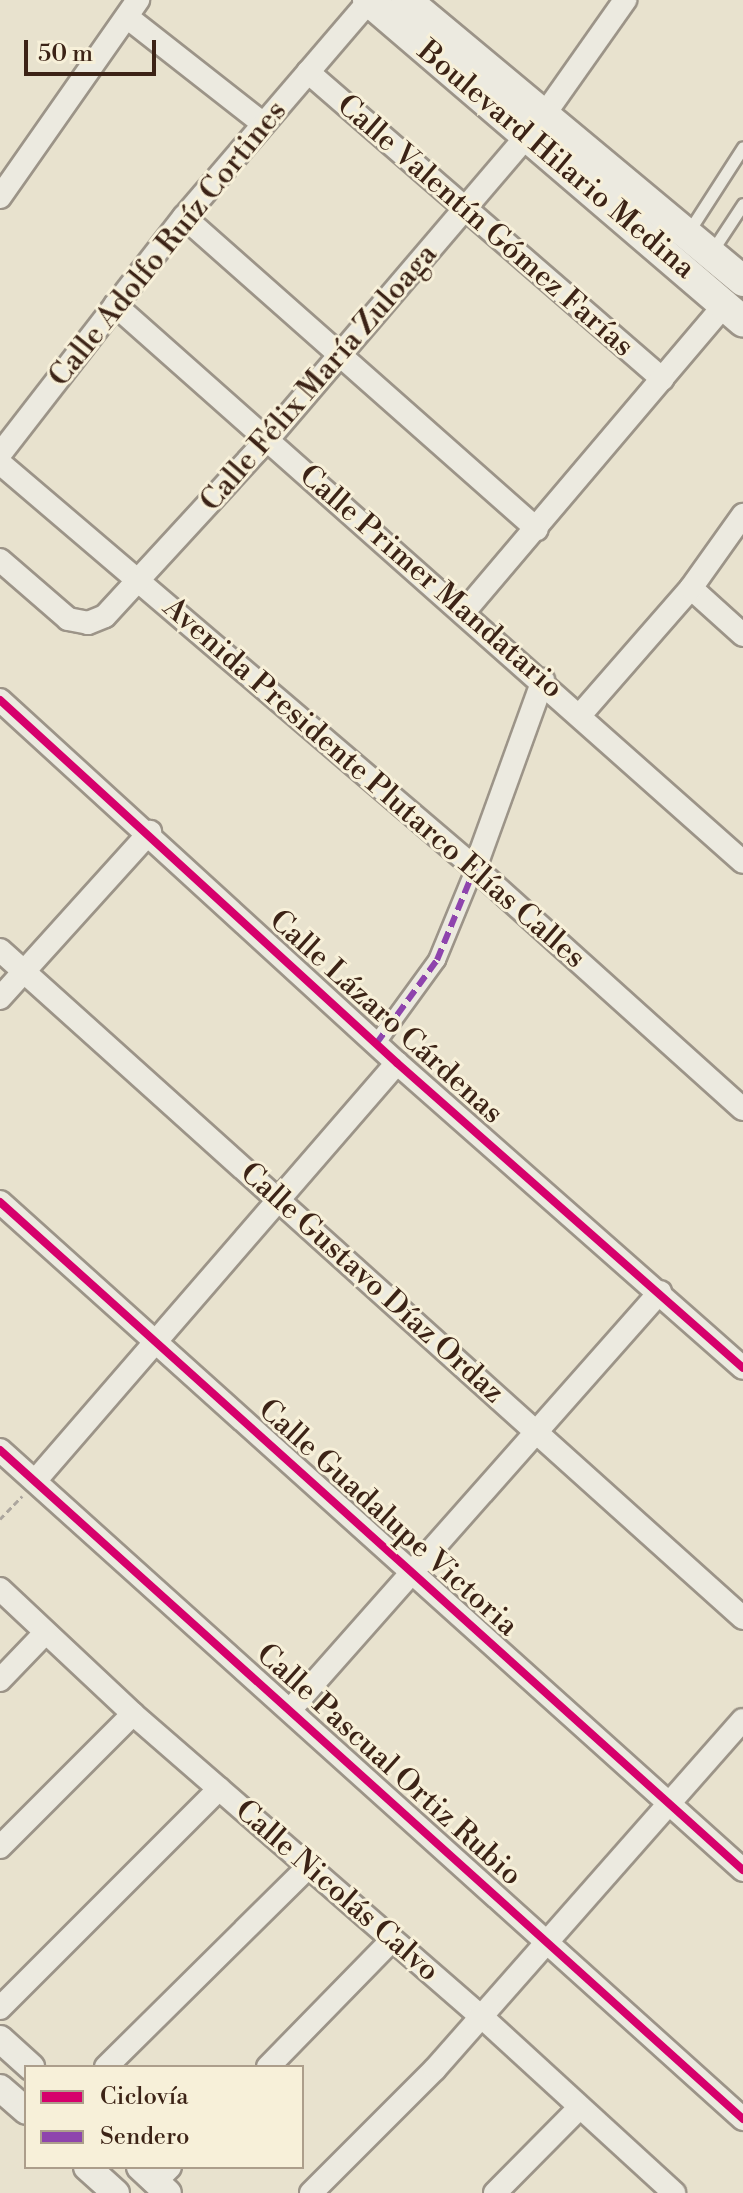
<!DOCTYPE html>
<meta charset="utf-8">
<style>
body{margin:0}
#map{position:relative;width:743px;height:2193px;overflow:hidden;background:#e8e2ce;font-family:"Libre Bodoni",serif}
div>[style]{position:absolute}
.path>*{height:3px;margin-top:-1.5px;transform-origin:0;background:repeating-linear-gradient(90deg,#aca69e 0 6px,transparent 0 10px)}
.roads{filter:drop-shadow(2px 0 #9c9488) drop-shadow(-2px 0 #9c9488) drop-shadow(0 2px #9c9488) drop-shadow(0 -2px #9c9488)}
.service>*{height:11px;margin:-5.5px;padding:0 5.5px;transform-origin:5.5px;border-radius:5.5px;background:#eceae0}
.pedestrian>*{height:16px;margin:-8px;padding:0 8px;transform-origin:8px;border-radius:8px;background:#eceae0}
.minor>*{height:22px;margin:-11px;padding:0 11px;transform-origin:11px;border-radius:11px;background:#eceae0}
.tertiary>*{height:26px;margin:-13px;padding:0 13px;transform-origin:13px;border-radius:13px;background:#eceae0}
.secondary>*{height:30px;margin:-15px;padding:0 15px;transform-origin:15px;border-radius:15px;background:#eceae0}
.quiet>*{height:6px;margin-top:-3px;transform-origin:0;background:repeating-linear-gradient(90deg,#8e44ad 0 12px,transparent 0 18px)}
.cycleway>*{height:8px;margin:-4px;padding:0 4px;transform-origin:4px;border-radius:4px;background:#d6006c}
span{translate:-50% -50%;white-space:nowrap;text-align:center;line-height:1.15;-webkit-text-stroke:6px #f7f0d9;paint-order:stroke}
.street-label{font-size:30px;color:#3c2316}
.legend{position:absolute;left:24px;top:2065px;width:280px;height:104px;box-sizing:border-box;background:#f7f0d9;border:2px solid #ac9e8b;margin:0;padding:10px 14px;list-style:none;font-size:24px;color:#3c2316}
.legend li{display:flex;align-items:center;gap:16px;height:40px}
.legend b{width:40px;border:2px solid #ac9e8b}
.scale{position:absolute;left:24px;top:40px;width:132px;height:36px;box-sizing:border-box;border:4px solid #3c2316;border-top:0;padding-left:10px;font-size:24px;line-height:28px;white-space:nowrap;color:#3c2316;-webkit-text-stroke:6px #f7f0d9;paint-order:stroke}
</style>
<div id="map">
<div class="path">
<i style="left:0;top:1519px;width:32px;rotate:-46deg"></i>
</div>
<div class="roads">
<div class="service">
<i style="left:687px;top:234px;width:103px;rotate:-57.2deg"></i>
<i style="left:712px;top:251px;width:56px;rotate:-56.6deg"></i>
</div>
<div class="pedestrian">
<i style="left:376px;top:1044px;width:104px;rotate:-54deg"></i>
<i style="left:437px;top:960px;width:100px;rotate:-67.6deg"></i>
</div>
<div class="minor">
<i style="left:127px;top:17px;width:172px;rotate:38.1deg"></i>
<i style="left:308px;top:72px;width:469px;rotate:40.9deg"></i>
<i style="left:544px;top:115px;width:141px;rotate:-54.8deg"></i>
<i style="left:0;top:197px;width:241px;rotate:-55deg"></i>
<i style="left:184px;top:217px;width:471px;rotate:41.5deg"></i>
<i style="left:115px;top:305px;width:839px;rotate:41.57deg"></i>
<i style="left:0;top:454px;width:300px;rotate:-52.2deg"></i>
<i style="left:184px;top:217px;width:286px;rotate:-49.4deg"></i>
<i style="left:0;top:463px;width:624px;rotate:40.45deg"></i>
<i style="left:475px;top:868px;width:360px;rotate:42deg"></i>
<i style="left:0;top:560px;width:90px;rotate:40.9deg"></i>
<i style="left:68px;top:619px;width:20px;rotate:11deg"></i>
<i style="left:88px;top:623px;width:18px;rotate:-22deg"></i>
<i style="left:105px;top:616px;width:241px;rotate:-47.4deg"></i>
<i style="left:268px;top:439px;width:399px;rotate:-49.5deg"></i>
<i style="left:691px;top:588px;width:70px;rotate:42.1deg"></i>
<i style="left:464px;top:612px;width:404px;rotate:-49.7deg"></i>
<i style="left:0;top:700px;width:538px;rotate:42.44deg"></i>
<i style="left:397px;top:1063px;width:461px;rotate:41.4deg"></i>
<i style="left:581px;top:714px;width:167px;rotate:-48.9deg"></i>
<i style="left:691px;top:588px;width:90px;rotate:-54.5deg"></i>
<i style="left:475px;top:868px;width:200px;rotate:-70.1deg"></i>
<i style="left:0;top:950px;width:999px;rotate:41.96deg"></i>
<i style="left:0;top:998px;width:224px;rotate:-47.9deg"></i>
<i style="left:0;top:1202px;width:999px;rotate:41.96deg"></i>
<i style="left:0;top:1450px;width:1000px;rotate:42deg"></i>
<i style="left:35px;top:1481px;width:553px;rotate:-49.11deg"></i>
<i style="left:0;top:1589px;width:183px;rotate:43.2deg"></i>
<i style="left:133px;top:1714px;width:461px;rotate:41deg"></i>
<i style="left:481px;top:2016px;width:262px;rotate:42.5deg"></i>
<i style="left:0;top:1680px;width:65px;rotate:-46.2deg"></i>
<i style="left:291px;top:1709px;width:557px;rotate:-48.49deg"></i>
<i style="left:0;top:1847px;width:188px;rotate:-45deg"></i>
<i style="left:0;top:2008px;width:310px;rotate:-45deg"></i>
<i style="left:106px;top:2067px;width:286px;rotate:-44.7deg"></i>
<i style="left:268px;top:2067px;width:177px;rotate:-45.7deg"></i>
<i style="left:155px;top:2182px;width:21px;rotate:-45deg"></i>
<i style="left:311px;top:2193px;width:175px;rotate:-45deg"></i>
<i style="left:435px;top:2069px;width:465px;rotate:-48.6deg"></i>
<i style="left:495px;top:2193px;width:120px;rotate:-45.3deg"></i>
</div>
<div class="tertiary">
<i style="left:0;top:2039px;width:42px;rotate:42.1deg"></i>
<i style="left:0;top:2088px;width:35px;rotate:41deg"></i>
<i style="left:87px;top:2167px;width:39px;rotate:42deg"></i>
<i style="left:140px;top:2167px;width:38px;rotate:43deg"></i>
</div>
<div class="secondary">
<i style="left:368px;top:0;width:494px;rotate:40.6deg"></i>
<i style="left:406px;top:0;width:439px;rotate:39.8deg"></i>
</div>
</div>
<div class="quiet">
<i style="left:376px;top:1044px;width:104px;rotate:-54deg"></i>
<i style="left:437px;top:960px;width:100px;rotate:-67.6deg"></i>
</div>
<div class="cycleway">
<i style="left:0;top:700px;width:538px;rotate:42.44deg"></i>
<i style="left:397px;top:1063px;width:461px;rotate:41.4deg"></i>
<i style="left:0;top:1202px;width:999px;rotate:41.96deg"></i>
<i style="left:0;top:1450px;width:1000px;rotate:42deg"></i>
</div>
<div class="street-label">
<span style="left:556px;top:160px;rotate:40deg">Boulevard Hilario Medina</span>
<span style="left:485px;top:226px;rotate:41deg">Calle Valentín Gómez Farías</span>
<span style="left:168px;top:244px;rotate:-51deg">Calle Adolfo Ruíz Cortines</span>
<span style="left:319px;top:378px;rotate:-49deg">Calle Félix María Zuloaga</span>
<span style="left:431px;top:582px;rotate:41deg">Calle Primer Mandatario</span>
<span style="left:374px;top:783px;rotate:41deg">Avenida Presidente Plutarco Elías Calles</span>
<span style="left:386px;top:1017px;rotate:42deg">Calle Lázaro Cárdenas</span>
<span style="left:372px;top:1283px;rotate:42deg">Calle Gustavo Díaz Ordaz</span>
<span style="left:388px;top:1518px;rotate:42deg">Calle Guadalupe Victoria</span>
<span style="left:389px;top:1765px;rotate:42deg">Calle Pascual Ortiz Rubio</span>
<span style="left:337px;top:1891px;rotate:41deg">Calle Nicolás Calvo</span>
</div>
<ul class="legend">
<li><b style="height:10px;background:#d6006c"></b>Ciclovía</li>
<li><b style="height:10px;background:#8e44ad"></b>Sendero</li>
</ul>
<div class="scale">50 m</div>
</div>
